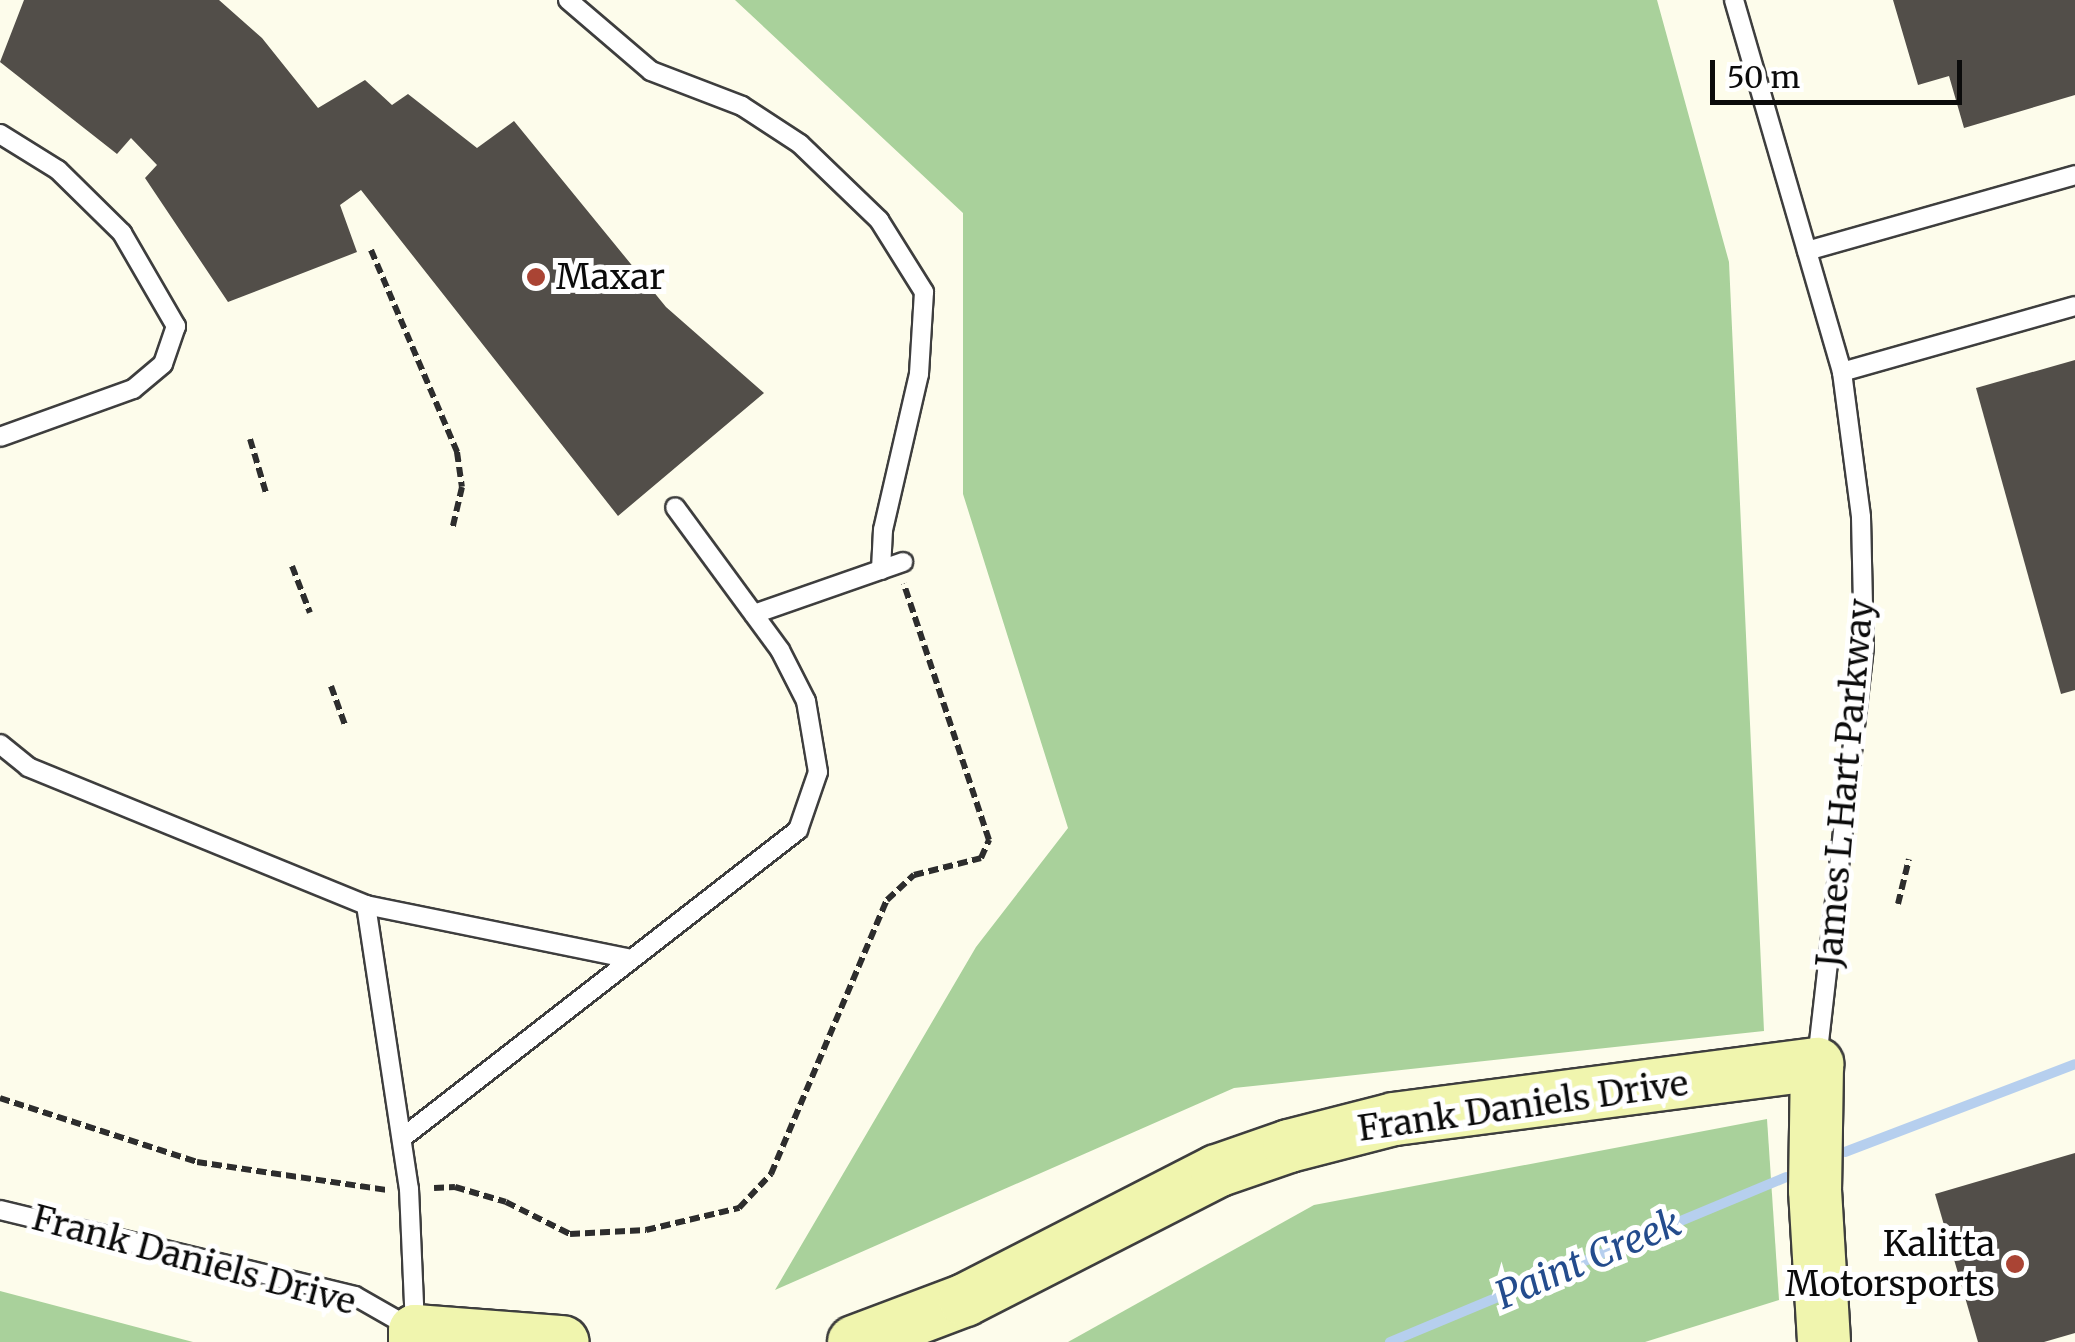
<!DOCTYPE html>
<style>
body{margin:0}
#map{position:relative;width:2075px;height:1342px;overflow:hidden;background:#fdfceb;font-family:Merriweather,serif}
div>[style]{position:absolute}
.forest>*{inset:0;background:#a9d19b}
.stream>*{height:10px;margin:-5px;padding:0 5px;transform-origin:5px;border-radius:5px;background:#b6cfee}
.building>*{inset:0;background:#524e49}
.path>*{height:6px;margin-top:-3px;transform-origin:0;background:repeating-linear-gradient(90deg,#2d2d2d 0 10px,transparent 0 15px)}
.roads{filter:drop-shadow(2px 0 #3e3e3e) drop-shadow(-2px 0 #3e3e3e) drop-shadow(0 2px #3e3e3e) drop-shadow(0 -2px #3e3e3e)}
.lane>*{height:18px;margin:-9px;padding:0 9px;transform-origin:9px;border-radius:9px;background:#fff}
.secondary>*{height:52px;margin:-26px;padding:0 26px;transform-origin:26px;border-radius:26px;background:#f0f5ae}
.dots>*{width:28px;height:28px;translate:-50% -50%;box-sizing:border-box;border:5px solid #fff;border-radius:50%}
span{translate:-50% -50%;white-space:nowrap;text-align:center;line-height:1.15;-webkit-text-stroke:10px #fff;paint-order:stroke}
.poi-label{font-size:35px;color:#0b0b0b}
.left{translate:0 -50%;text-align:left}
.right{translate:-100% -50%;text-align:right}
.street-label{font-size:35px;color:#0b0b0b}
.water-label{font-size:38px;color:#244c8d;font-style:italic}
.scale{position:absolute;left:1710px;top:60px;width:252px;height:45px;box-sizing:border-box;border:5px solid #0b0b0b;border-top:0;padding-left:12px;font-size:30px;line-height:35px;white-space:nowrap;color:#0b0b0b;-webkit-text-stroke:8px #fff;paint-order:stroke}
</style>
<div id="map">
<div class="forest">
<i style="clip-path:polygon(735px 0,1657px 0,1729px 262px,1764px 1031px,1234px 1088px,775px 1290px,976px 947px,1068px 828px,963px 494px,963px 213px)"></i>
<i style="clip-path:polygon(1767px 1119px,1779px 1300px,1645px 1342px,1068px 1342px,1314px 1205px)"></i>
<i style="clip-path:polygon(0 1291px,193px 1342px,0 1342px)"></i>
</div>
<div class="stream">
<i style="left:1845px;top:1152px;width:246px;rotate:-20.9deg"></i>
<i style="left:1390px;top:1342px;width:429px;rotate:-22.6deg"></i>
</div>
<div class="building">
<i style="clip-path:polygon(24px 0,219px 0,262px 38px,318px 108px,365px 80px,392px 105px,408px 94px,477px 148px,514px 121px,666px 307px,764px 393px,618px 516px,361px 190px,340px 205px,357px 252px,228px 302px,145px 178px,157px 165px,131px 138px,117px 154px,0 62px)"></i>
<i style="clip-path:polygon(1893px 0,2075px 0,2075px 95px,1964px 128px,1949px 76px,1918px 85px)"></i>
<i style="clip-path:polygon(2075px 360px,2075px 690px,2061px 694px,1976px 388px)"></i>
<i style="clip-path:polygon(2075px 1153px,2075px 1333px,2044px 1342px,1978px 1342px,1935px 1194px)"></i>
</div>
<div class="path">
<i style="left:371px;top:250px;width:220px;rotate:66.9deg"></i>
<i style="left:457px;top:452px;width:35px;rotate:82deg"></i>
<i style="left:462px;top:487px;width:44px;rotate:103.1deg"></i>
<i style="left:250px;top:439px;width:56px;rotate:73.5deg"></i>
<i style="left:292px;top:566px;width:50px;rotate:69deg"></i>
<i style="left:331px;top:686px;width:41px;rotate:70.3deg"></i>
<i style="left:1898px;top:904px;width:46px;rotate:-76.3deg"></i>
<i style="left:0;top:1098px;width:207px;rotate:18deg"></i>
<i style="left:197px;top:1162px;width:191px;rotate:8.4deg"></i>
<i style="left:434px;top:1188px;width:21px;rotate:-3deg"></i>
<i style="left:455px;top:1187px;width:53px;rotate:16.4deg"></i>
<i style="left:506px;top:1202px;width:72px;rotate:26.6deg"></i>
<i style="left:570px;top:1234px;width:76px;rotate:-3deg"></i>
<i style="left:646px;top:1230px;width:96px;rotate:-13.3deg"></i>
<i style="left:739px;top:1208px;width:47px;rotate:-46.7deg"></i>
<i style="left:771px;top:1174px;width:298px;rotate:-67.1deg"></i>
<i style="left:887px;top:900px;width:37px;rotate:-43deg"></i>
<i style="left:914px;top:875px;width:69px;rotate:-14.2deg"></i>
<i style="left:981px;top:858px;width:20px;rotate:-66deg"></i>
<i style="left:989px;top:840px;width:270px;rotate:-108.4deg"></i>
</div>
<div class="roads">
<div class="lane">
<i style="left:568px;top:0;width:109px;rotate:40.5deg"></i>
<i style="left:651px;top:71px;width:97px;rotate:21deg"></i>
<i style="left:742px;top:106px;width:69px;rotate:33.2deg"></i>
<i style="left:800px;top:144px;width:110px;rotate:43.9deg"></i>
<i style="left:879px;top:220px;width:85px;rotate:58deg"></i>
<i style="left:924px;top:292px;width:82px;rotate:93.5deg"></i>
<i style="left:919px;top:374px;width:160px;rotate:103deg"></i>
<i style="left:883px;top:530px;width:40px;rotate:92.9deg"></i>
<i style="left:1734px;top:0;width:387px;rotate:73.8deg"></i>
<i style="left:1842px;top:372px;width:146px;rotate:82.5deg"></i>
<i style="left:1861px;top:517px;width:130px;rotate:88.7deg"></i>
<i style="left:1864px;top:647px;width:415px;rotate:96.5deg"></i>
<i style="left:0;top:134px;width:68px;rotate:31.8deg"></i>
<i style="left:58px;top:170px;width:90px;rotate:44.5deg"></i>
<i style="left:122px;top:233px;width:108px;rotate:59.9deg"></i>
<i style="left:176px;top:326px;width:40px;rotate:108.9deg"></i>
<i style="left:163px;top:364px;width:39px;rotate:140deg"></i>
<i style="left:133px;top:389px;width:141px;rotate:160.2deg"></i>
<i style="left:1807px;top:251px;width:279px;rotate:-15.8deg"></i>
<i style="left:1842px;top:372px;width:242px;rotate:-15.8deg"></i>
<i style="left:754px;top:614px;width:158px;rotate:-19.2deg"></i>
<i style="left:0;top:744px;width:36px;rotate:39deg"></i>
<i style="left:28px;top:767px;width:365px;rotate:22.2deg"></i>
<i style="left:366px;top:905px;width:270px;rotate:11.5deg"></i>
<i style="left:366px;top:905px;width:287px;rotate:81.4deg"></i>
<i style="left:409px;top:1189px;width:136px;rotate:87.5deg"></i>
<i style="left:402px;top:1138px;width:502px;rotate:-37.87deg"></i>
<i style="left:798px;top:830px;width:61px;rotate:-71deg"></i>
<i style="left:818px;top:772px;width:72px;rotate:-99.6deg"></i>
<i style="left:806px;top:701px;width:57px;rotate:-117deg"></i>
<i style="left:780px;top:650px;width:177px;rotate:-126.3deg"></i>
<i style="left:0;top:1210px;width:365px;rotate:13.6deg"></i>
<i style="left:355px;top:1296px;width:64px;rotate:29.7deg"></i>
</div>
<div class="secondary">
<i style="left:415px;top:1342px;width:11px;rotate:-90deg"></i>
<i style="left:415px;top:1331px;width:148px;rotate:4.3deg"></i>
<i style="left:854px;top:1342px;width:119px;rotate:-20.7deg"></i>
<i style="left:965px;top:1300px;width:283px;rotate:-27.1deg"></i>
<i style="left:1217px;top:1171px;width:76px;rotate:-19.1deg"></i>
<i style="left:1289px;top:1146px;width:108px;rotate:-14.4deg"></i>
<i style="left:1394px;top:1119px;width:427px;rotate:-7.4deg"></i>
<i style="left:1817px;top:1064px;width:126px;rotate:90.9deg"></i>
<i style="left:1815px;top:1190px;width:152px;rotate:86.6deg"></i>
</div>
</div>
<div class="dots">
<i style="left:536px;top:277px;background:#aa4434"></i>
<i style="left:2015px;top:1264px;background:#aa4434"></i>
</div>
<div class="poi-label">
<span class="left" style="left:556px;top:277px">Maxar</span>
<span class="right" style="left:1995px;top:1264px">Kalitta<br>Motorsports</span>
</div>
<div class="street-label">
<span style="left:1845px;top:783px;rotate:-85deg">James L Hart Parkway</span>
<span style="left:1523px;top:1106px;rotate:-8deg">Frank Daniels Drive</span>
<span style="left:194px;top:1260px;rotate:15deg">Frank Daniels Drive</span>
</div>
<div class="water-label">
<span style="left:1588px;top:1259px;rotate:-23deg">Paint Creek</span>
</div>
<div class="scale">50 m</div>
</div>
